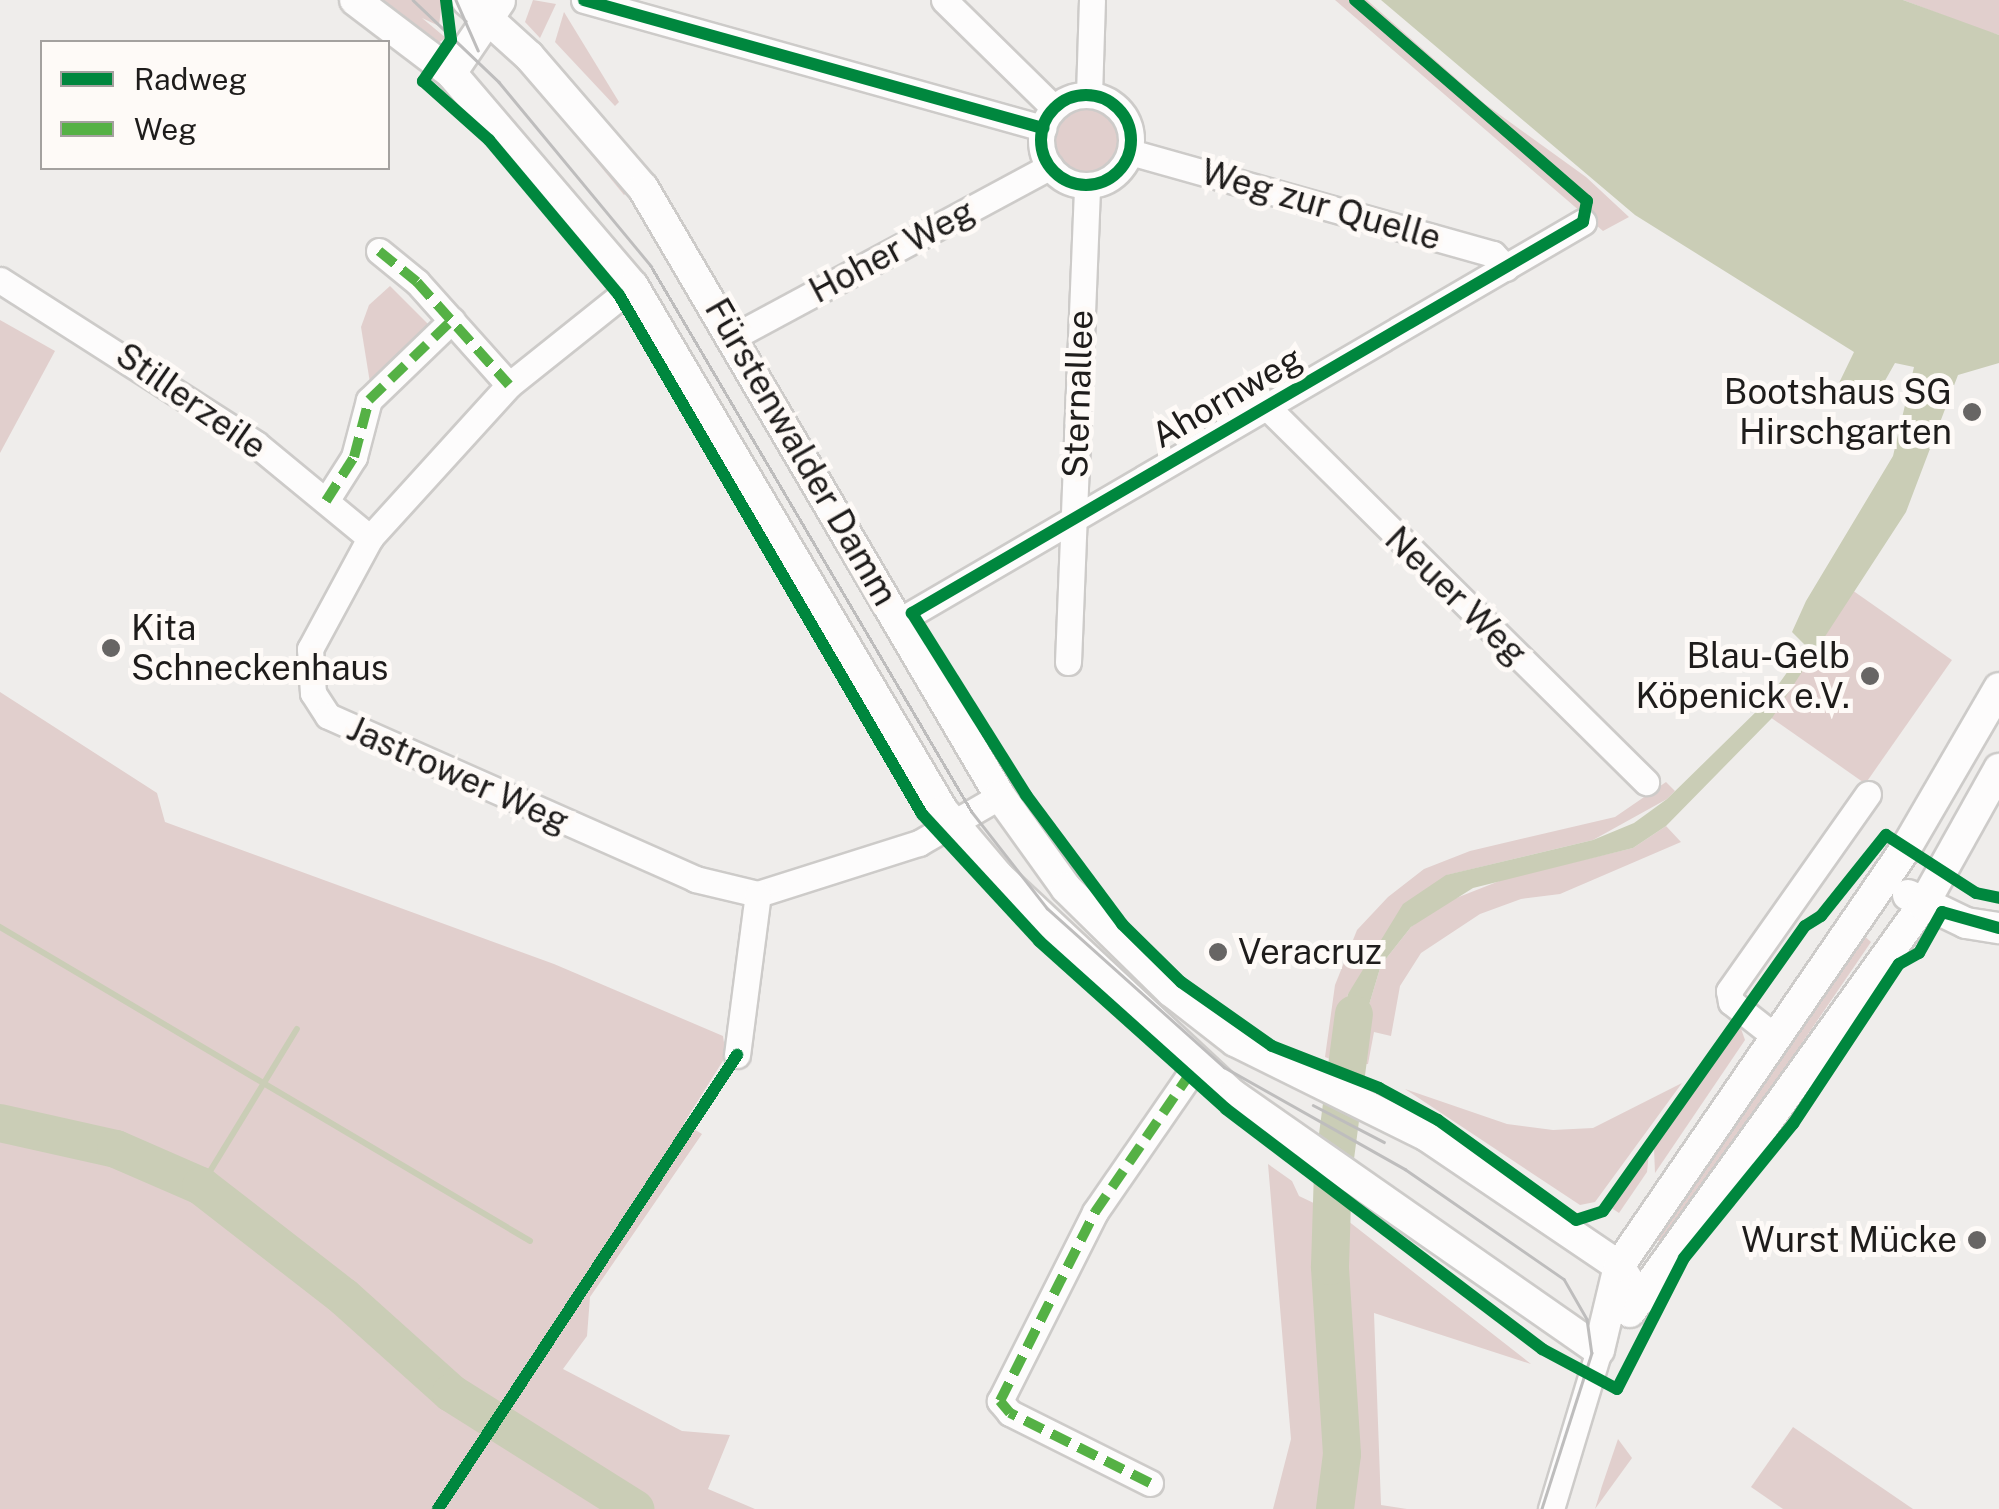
<!DOCTYPE html>
<meta charset="utf-8">
<style>
body{margin:0}
#map{position:relative;width:1999px;height:1509px;overflow:hidden;background:#efedeb;font-family:"Public Sans",sans-serif}
div>[style]{position:absolute}
.green>*{inset:0;background:#e1cfcd;transform-origin:0 0}
.round{border-radius:50%}
.water>*{inset:0;background:#cacdb6}
.stream>*{height:6px;margin:-3px;padding:0 3px;transform-origin:3px;border-radius:3px;background:#cacdb6}
.river>*{height:38px;margin:-19px;padding:0 19px;transform-origin:19px;border-radius:19px;background:#cacdb6}
.roads{filter:drop-shadow(2px 0 #cdcbc9) drop-shadow(-2px 0 #cdcbc9) drop-shadow(0 2px #cdcbc9) drop-shadow(0 -2px #cdcbc9)}
.minor>*{height:25px;margin:-12.5px;padding:0 12.5px;transform-origin:12.5px;border-radius:12.5px;background:#fdfcfc}
.minor>.ring{margin:-12.5px;padding:0;box-sizing:content-box;background:none;border:25px solid #fdfcfc;border-radius:50%}
.major>*{height:30px;margin:-15px;padding:0 15px;transform-origin:15px;border-radius:15px;background:#fdfcfc}
.tram>*{height:2.5px;margin:-1.25px;padding:0 1.25px;transform-origin:1.25px;border-radius:1.25px;background:#bebdbd}
.quiet>*{height:10px;margin-top:-5px;transform-origin:0;background:repeating-linear-gradient(90deg,#55b145 0 20px,transparent 0 30px)}
.cycleway>*{height:12px;margin:-6px;padding:0 6px;transform-origin:6px;border-radius:6px;background:#00873e}
.cycleway>.ring{margin:-6px;padding:0;box-sizing:content-box;background:none;border:12px solid #00873e;border-radius:50%}
.dots>*{width:28px;height:28px;translate:-50% -50%;box-sizing:border-box;border:5px solid #fefaf7;border-radius:50%}
span{translate:-50% -50%;white-space:nowrap;text-align:center;line-height:1.15;-webkit-text-stroke:10px #fefaf7;paint-order:stroke}
.street-label{font-size:35px;color:#1e1c1b}
.poi-label{font-size:35px;color:#1e1c1b}
.right{translate:-100% -50%;text-align:right}
.left{translate:0 -50%;text-align:left}
.legend{position:absolute;left:40px;top:40px;width:350px;height:130px;box-sizing:border-box;background:#fefaf7;border:2px solid #a4a19f;margin:0;padding:12px 18px;list-style:none;font-size:30px;color:#1e1c1b}
.legend li{display:flex;align-items:center;gap:20px;height:50px}
.legend b{width:50px;border:2px solid #a4a19f}
</style>
<div id="map">
<div class="green">
<i style="clip-path:polygon(382px 0,442px 0,439px 26px,422px 18px,446px 38px,438px 43px)"></i>
<i style="clip-path:polygon(533px 0,556px 4px,540px 38px,525px 22px)"></i>
<i style="clip-path:polygon(1335px 0,1367px 0,1485px 104px,1586px 177px,1629px 217px,1603px 231px)"></i>
<i style="clip-path:polygon(1903px 0,1999px 0,1999px 35px,1982px 30px)"></i>
<i style="clip-path:polygon(564px 12px,619px 102px,615px 106px,555px 42px)"></i>
<i style="clip-path:polygon(524px 73px,631px 189px,624px 195px)"></i>
<i class="round" style="left:1051px;top:105px;width:72px;height:72px"></i>
<i style="clip-path:polygon(390px 286px,431px 327px,371px 389px,361px 327px,369px 305px)"></i>
<i style="clip-path:polygon(0 320px,55px 351px,0 453px)"></i>
<i style="left:1852px;top:590px;width:122px;height:151px;rotate:35deg"></i>
<i style="clip-path:polygon(0 692px,157px 793px,165px 822px,554px 964px,723px 1036px,726px 1056px,684px 1123px,702px 1134px,590px 1297px,587px 1336px,563px 1369px,682px 1431px,730px 1435px,708px 1489px,755px 1509px,0 1509px)"></i>
<i style="clip-path:polygon(1666px 782px,1675px 791px,1667px 799px,1593px 840px,1447px 875px,1348px 994px,1335px 1061px,1325px 1057px,1335px 985px,1357px 930px,1388px 897px,1424px 869px,1470px 851px,1615px 817px)"></i>
<i style="clip-path:polygon(1666px 826px,1681px 842px,1560px 894px,1521px 899px,1480px 914px,1421px 953px,1400px 986px,1391px 1036px,1374px 1032px,1368px 1064px,1351px 1065px,1381px 965px,1411px 927px,1441px 904px,1507px 878px,1633px 848px)"></i>
<i style="clip-path:polygon(1861px 933px,1871px 942px,1664px 1245px,1651px 1235px)"></i>
<i style="clip-path:polygon(1739px 1023px,1745px 1040px,1655px 1173px,1654px 1148px)"></i>
<i style="clip-path:polygon(1682px 1083px,1595px 1202px,1580px 1205px,1405px 1089px,1507px 1124px,1553px 1130px,1593px 1128px)"></i>
<i style="clip-path:polygon(1649px 1153px,1647px 1172px,1619px 1213px,1610px 1207px)"></i>
<i style="clip-path:polygon(1268px 1164px,1292px 1181px,1299px 1196px,1343px 1217px,1531px 1364px,1374px 1313px,1381px 1505px,1407px 1509px,1273px 1509px,1291px 1439px)"></i>
<i style="clip-path:polygon(1793px 1427px,1913px 1509px,1783px 1509px,1751px 1487px)"></i>
<i style="clip-path:polygon(1618px 1439px,1632px 1458px,1595px 1509px,1602px 1486px)"></i>
</div>
<div class="water">
<i style="clip-path:polygon(1381px 0,1903px 0,1999px 35px,1999px 363px,1958px 375px,1906px 512px,1772px 718px,1666px 826px,1633px 848px,1473px 888px,1411px 927px,1381px 965px,1351px 1065px,1335px 1061px,1348px 994px,1403px 904px,1446px 875px,1593px 840px,1634px 823px,1667px 799px,1765px 703px,1806px 646px,1792px 632px,1806px 601px,1893px 456px,1914px 367px,1895px 363px,1873px 402px,1839px 383px,1854px 352px,1635px 215px)"></i>
</div>
<div class="stream">
<i style="left:0;top:927px;width:616px;rotate:30.64deg"></i>
<i style="left:201px;top:1186px;width:184px;rotate:-58.6deg"></i>
</div>
<div class="river">
<i style="left:0;top:1123px;width:119px;rotate:12.6deg"></i>
<i style="left:116px;top:1149px;width:93px;rotate:23.5deg"></i>
<i style="left:201px;top:1186px;width:181px;rotate:37.8deg"></i>
<i style="left:344px;top:1297px;width:144px;rotate:41.9deg"></i>
<i style="left:451px;top:1393px;width:218px;rotate:32.2deg"></i>
<i style="left:1335px;top:1509px;width:55px;rotate:-82.7deg"></i>
<i style="left:1342px;top:1454px;width:188px;rotate:-93.7deg"></i>
<i style="left:1330px;top:1266px;width:93px;rotate:-88.2deg"></i>
<i style="left:1333px;top:1173px;width:160px;rotate:-82.5deg"></i>
</div>
<div class="roads">
<div class="minor">
<i style="left:584px;top:0;width:477px;rotate:15.6deg"></i>
<i style="left:944px;top:0;width:154px;rotate:44.5deg"></i>
<i class="ring" style="left:1041px;top:95px;width:65px;height:65px"></i>
<i style="left:1089px;top:95px;width:95px;rotate:-88.2deg"></i>
<i style="left:1130px;top:152px;width:377px;rotate:15.7deg"></i>
<i style="left:1493px;top:254px;width:19px;rotate:47deg"></i>
<i style="left:379px;top:251px;width:49px;rotate:39.2deg"></i>
<i style="left:417px;top:282px;width:138px;rotate:48.2deg"></i>
<i style="left:0;top:280px;width:304px;rotate:32.6deg"></i>
<i style="left:256px;top:444px;width:148px;rotate:39.5deg"></i>
<i style="left:633px;top:286px;width:159px;rotate:141.4deg"></i>
<i style="left:509px;top:385px;width:207px;rotate:132.3deg"></i>
<i style="left:370px;top:538px;width:126px;rotate:118.4deg"></i>
<i style="left:310px;top:649px;width:44px;rotate:86.1deg"></i>
<i style="left:313px;top:693px;width:27px;rotate:57deg"></i>
<i style="left:328px;top:716px;width:402px;rotate:23.9deg"></i>
<i style="left:695px;top:879px;width:65px;rotate:13.4deg"></i>
<i style="left:758px;top:894px;width:169px;rotate:-17.6deg"></i>
<i style="left:919px;top:843px;width:94px;rotate:-30.1deg"></i>
<i style="left:733px;top:337px;width:360px;rotate:-28.3deg"></i>
<i style="left:1268px;top:408px;width:532px;rotate:44.7deg"></i>
<i style="left:326px;top:501px;width:52px;rotate:-57.5deg"></i>
<i style="left:354px;top:457px;width:59px;rotate:-75.3deg"></i>
<i style="left:369px;top:400px;width:115px;rotate:-43.9deg"></i>
<i style="left:899px;top:621px;width:792px;rotate:-30.26deg"></i>
<i style="left:1068px;top:662px;width:477px;rotate:-87.7deg"></i>
<i style="left:1773px;top:1035px;width:53px;rotate:-141.8deg"></i>
<i style="left:1731px;top:1002px;width:11px;rotate:-100deg"></i>
<i style="left:1729px;top:991px;width:241px;rotate:-54.8deg"></i>
<i style="left:737px;top:1055px;width:162px;rotate:-82.6deg"></i>
<i style="left:1150px;top:1483px;width:157px;rotate:-153.4deg"></i>
<i style="left:1010px;top:1413px;width:16px;rotate:-130deg"></i>
<i style="left:1000px;top:1401px;width:212px;rotate:-63.3deg"></i>
<i style="left:1095px;top:1212px;width:180px;rotate:-55.4deg"></i>
<i style="left:1551px;top:1509px;width:166px;rotate:-73.2deg"></i>
</div>
<div class="major">
<i style="left:355px;top:0;width:121px;rotate:37.2deg"></i>
<i style="left:451px;top:73px;width:280px;rotate:49.5deg"></i>
<i style="left:633px;top:286px;width:610px;rotate:59.44deg"></i>
<i style="left:943px;top:811px;width:87px;rotate:49.7deg"></i>
<i style="left:999px;top:877px;width:320px;rotate:43deg"></i>
<i style="left:1233px;top:1095px;width:446px;rotate:34.9deg"></i>
<i style="left:467px;top:0;width:84px;rotate:42.1deg"></i>
<i style="left:529px;top:56px;width:174px;rotate:49.2deg"></i>
<i style="left:643px;top:188px;width:705px;rotate:59.58deg"></i>
<i style="left:1000px;top:796px;width:113px;rotate:54.3deg"></i>
<i style="left:1066px;top:888px;width:148px;rotate:44.5deg"></i>
<i style="left:1172px;top:992px;width:80px;rotate:37.9deg"></i>
<i style="left:1235px;top:1041px;width:214px;rotate:26.3deg"></i>
<i style="left:1427px;top:1136px;width:232px;rotate:34.1deg"></i>
<i style="left:1619px;top:1266px;width:40px;rotate:58deg"></i>
<i style="left:451px;top:73px;width:87px;rotate:-55.8deg"></i>
<i style="left:1908px;top:895px;width:64px;rotate:25.8deg"></i>
<i style="left:1966px;top:923px;width:33px;rotate:9deg"></i>
<i style="left:1630px;top:1312px;width:501px;rotate:-54.25deg"></i>
<i style="left:1923px;top:905px;width:156px;rotate:-60.8deg"></i>
<i style="left:1599px;top:1350px;width:86px;rotate:-76.6deg"></i>
<i style="left:1619px;top:1266px;width:507px;rotate:-55.53deg"></i>
<i style="left:1906px;top:848px;width:185px;rotate:-59.8deg"></i>
</div>
</div>
<div class="tram">
<i style="left:413px;top:0;width:119px;rotate:43.6deg"></i>
<i style="left:499px;top:82px;width:239px;rotate:50.4deg"></i>
<i style="left:651px;top:266px;width:633px;rotate:59.55deg"></i>
<i style="left:972px;top:812px;width:122px;rotate:52deg"></i>
<i style="left:1047px;top:908px;width:238px;rotate:41.9deg"></i>
<i style="left:1224px;top:1067px;width:208px;rotate:29.4deg"></i>
<i style="left:1405px;top:1169px;width:193px;rotate:34.7deg"></i>
<i style="left:1564px;top:1279px;width:46px;rotate:60.1deg"></i>
<i style="left:1587px;top:1319px;width:34px;rotate:82deg"></i>
<i style="left:1592px;top:1353px;width:164px;rotate:107.8deg"></i>
<i style="left:456px;top:0;width:55px;rotate:66.3deg"></i>
<i style="left:1313px;top:1105px;width:80px;rotate:27.5deg"></i>
</div>
<div class="quiet">
<i style="left:379px;top:251px;width:49px;rotate:39.2deg"></i>
<i style="left:417px;top:282px;width:138px;rotate:48.2deg"></i>
<i style="left:326px;top:501px;width:52px;rotate:-57.5deg"></i>
<i style="left:354px;top:457px;width:59px;rotate:-75.3deg"></i>
<i style="left:369px;top:400px;width:115px;rotate:-43.9deg"></i>
<i style="left:1150px;top:1483px;width:157px;rotate:-153.4deg"></i>
<i style="left:1010px;top:1413px;width:16px;rotate:-130deg"></i>
<i style="left:1000px;top:1401px;width:212px;rotate:-63.3deg"></i>
<i style="left:1095px;top:1212px;width:175px;rotate:-55.5deg"></i>
</div>
<div class="cycleway">
<i style="left:446px;top:0;width:40px;rotate:82.9deg"></i>
<i style="left:451px;top:40px;width:50px;rotate:124.3deg"></i>
<i style="left:423px;top:81px;width:89px;rotate:41.8deg"></i>
<i style="left:489px;top:140px;width:202px;rotate:50deg"></i>
<i style="left:619px;top:295px;width:601px;rotate:59.72deg"></i>
<i style="left:922px;top:814px;width:173px;rotate:47.3deg"></i>
<i style="left:1039px;top:941px;width:251px;rotate:41.9deg"></i>
<i style="left:1226px;top:1109px;width:397px;rotate:37.2deg"></i>
<i style="left:1542px;top:1349px;width:85px;rotate:28.1deg"></i>
<i style="left:1617px;top:1389px;width:147px;rotate:-62.9deg"></i>
<i style="left:1684px;top:1258px;width:173px;rotate:-50.9deg"></i>
<i style="left:1793px;top:1124px;width:192px;rotate:-56.5deg"></i>
<i style="left:1899px;top:964px;width:23px;rotate:-29deg"></i>
<i style="left:1919px;top:953px;width:47px;rotate:-60.7deg"></i>
<i style="left:1942px;top:912px;width:59px;rotate:15.7deg"></i>
<i style="left:584px;top:0;width:477px;rotate:15.6deg"></i>
<i style="left:1355px;top:0;width:307px;rotate:40.9deg"></i>
<i style="left:1587px;top:201px;width:21px;rotate:101deg"></i>
<i style="left:1583px;top:222px;width:777px;rotate:149.77deg"></i>
<i style="left:912px;top:613px;width:215px;rotate:57.9deg"></i>
<i style="left:1026px;top:795px;width:161px;rotate:53.3deg"></i>
<i style="left:1122px;top:924px;width:83px;rotate:44.5deg"></i>
<i style="left:1181px;top:982px;width:111px;rotate:35.1deg"></i>
<i style="left:1272px;top:1046px;width:115px;rotate:21.4deg"></i>
<i style="left:1379px;top:1088px;width:67px;rotate:28.5deg"></i>
<i style="left:1438px;top:1120px;width:170px;rotate:35.9deg"></i>
<i style="left:1576px;top:1220px;width:28px;rotate:-18deg"></i>
<i style="left:1603px;top:1211px;width:349px;rotate:-54.7deg"></i>
<i style="left:1805px;top:926px;width:19px;rotate:-32deg"></i>
<i style="left:1821px;top:916px;width:104px;rotate:-51.3deg"></i>
<i style="left:1886px;top:835px;width:107px;rotate:32.8deg"></i>
<i style="left:1976px;top:893px;width:24px;rotate:12deg"></i>
<i class="ring" style="left:1041px;top:95px;width:78px;height:78px"></i>
<i style="left:438px;top:1509px;width:544px;rotate:-56.63deg"></i>
</div>
<div class="dots">
<i style="left:1972px;top:412px;background:#676564"></i>
<i style="left:111px;top:648px;background:#676564"></i>
<i style="left:1870px;top:676px;background:#676564"></i>
<i style="left:1218px;top:952px;background:#676564"></i>
<i style="left:1977px;top:1240px;background:#676564"></i>
</div>
<div class="street-label">
<span style="left:1321px;top:205px;rotate:16deg">Weg zur Quelle</span>
<span style="left:892px;top:251px;rotate:-28deg">Hoher Weg</span>
<span style="left:1078px;top:394px;rotate:-88deg">Sternallee</span>
<span style="left:1227px;top:397px;rotate:-30deg">Ahornweg</span>
<span style="left:191px;top:401px;rotate:35deg">Stillerzeile</span>
<span style="left:801px;top:452px;rotate:60deg">Fürstenwalder Damm</span>
<span style="left:1456px;top:596px;rotate:44deg">Neuer Weg</span>
<span style="left:458px;top:775px;rotate:24deg">Jastrower Weg</span>
</div>
<div class="poi-label">
<span class="right" style="left:1952px;top:412px">Bootshaus SG<br>Hirschgarten</span>
<span class="left" style="left:131px;top:648px">Kita<br>Schneckenhaus</span>
<span class="right" style="left:1850px;top:676px">Blau-Gelb<br>Köpenick e.V.</span>
<span class="left" style="left:1238px;top:952px">Veracruz</span>
<span class="right" style="left:1957px;top:1240px">Wurst Mücke</span>
</div>
<ul class="legend">
<li><b style="height:12px;background:#00873e"></b>Radweg</li>
<li><b style="height:12px;background:#55b145"></b>Weg</li>
</ul>
</div>
